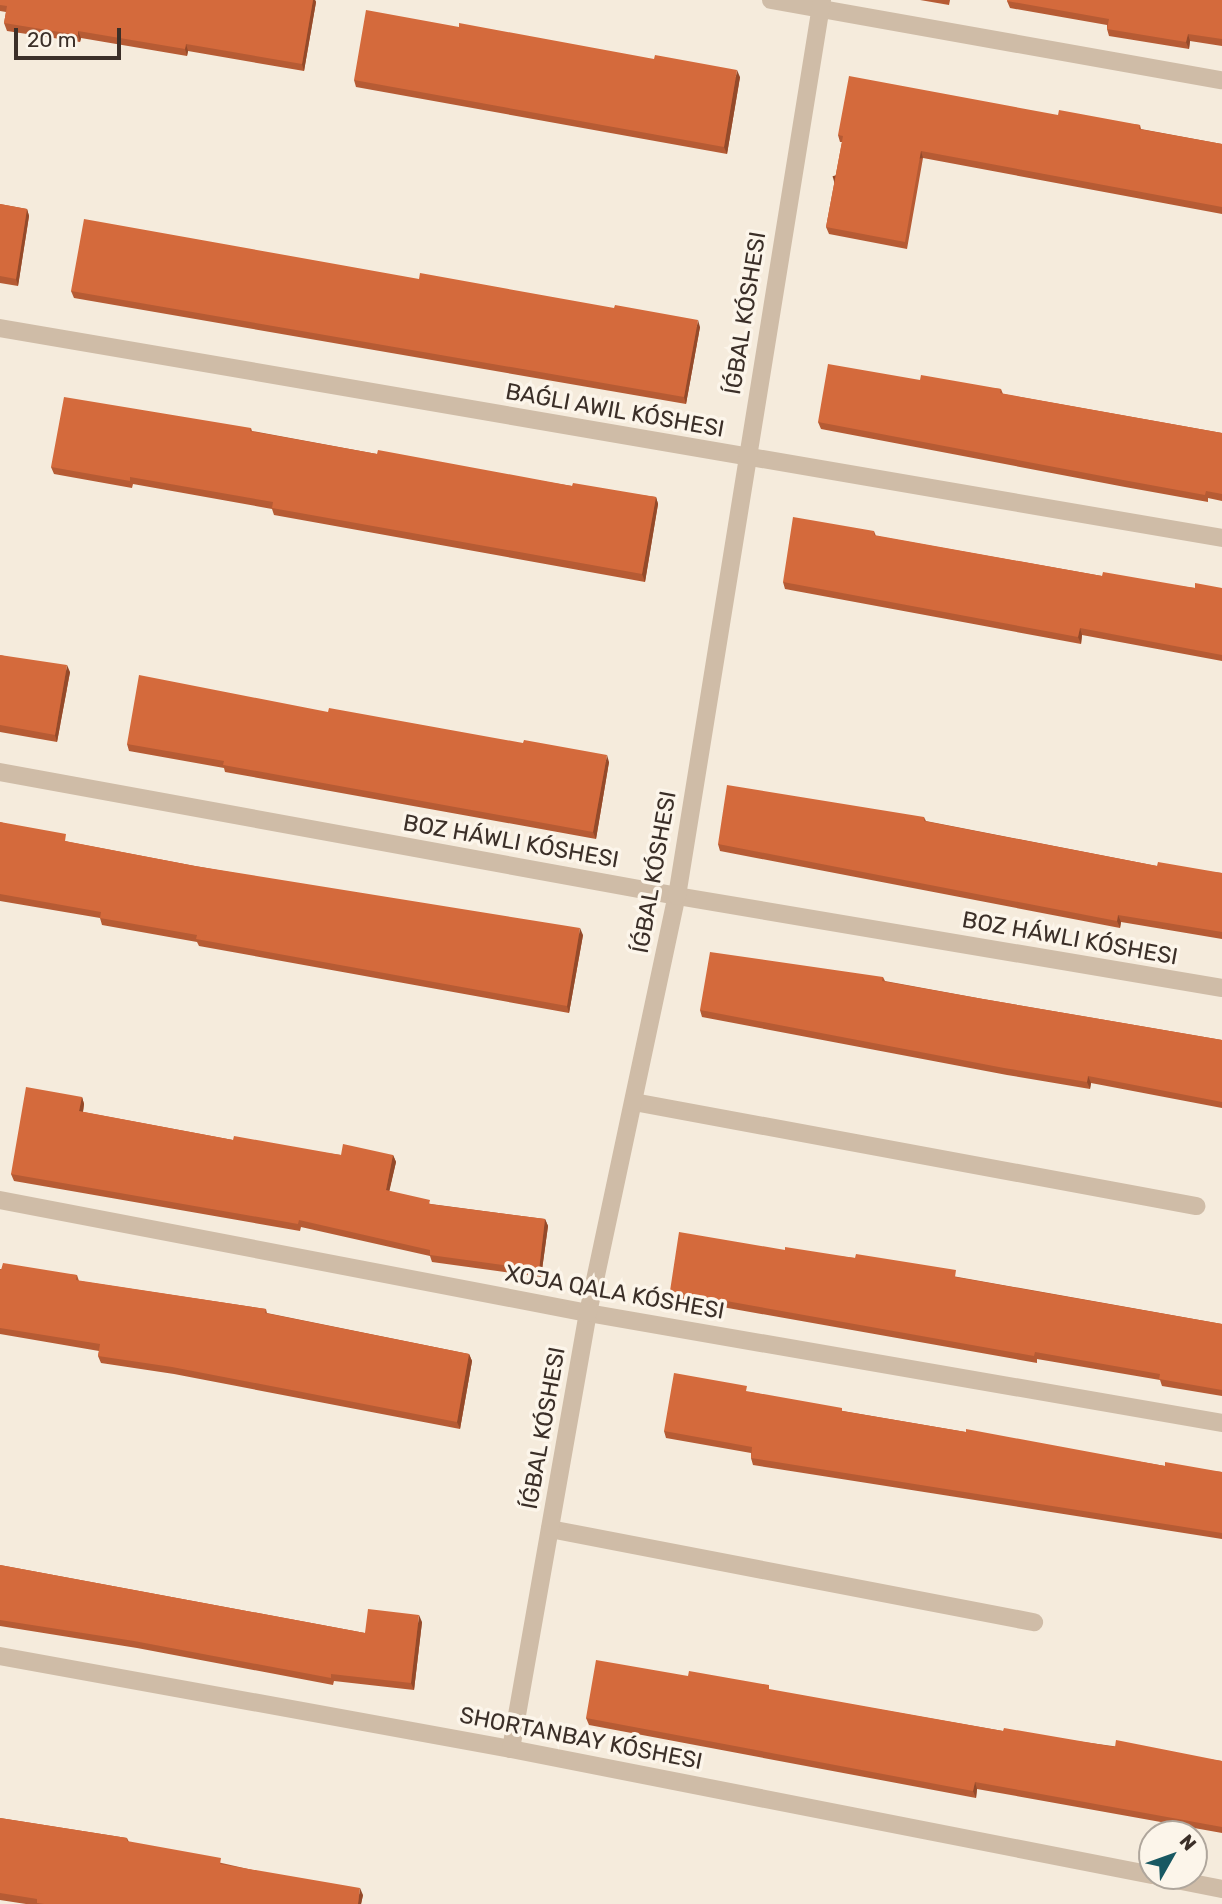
<!DOCTYPE html>
<meta charset="utf-8">
<style>
body{margin:0}
#map{position:relative;width:1222px;height:1904px;overflow:hidden;background:#f5ebdc;font-family:Rubik,sans-serif}
div>[style]{position:absolute}
.lane>*{height:18px;margin:-9px;padding:0 9px;transform-origin:9px;border-radius:9px;background:#cfbca7}
.street>*{height:18px;margin:-9px;padding:0 9px;transform-origin:9px;border-radius:9px;background:#cfbca7}
.wall>*{inset:0;background:#b65b34}
.shaded-wall>*{inset:0;background:#944a2a;transform-origin:0 0}
.building>*{inset:0;background:#d46a3c}
span{translate:-50% -50%;white-space:nowrap;text-align:center;line-height:1.15;-webkit-text-stroke:7px #fcf5ea;paint-order:stroke}
.street-label{font-size:23px;color:#3b2f28}
.north{position:absolute;left:1138px;top:1820px;width:70px;height:70px;box-sizing:border-box;background:#fcf5ea;border:2px solid #afa69c;border-radius:50%;rotate:50deg;font-size:19px;font-weight:700;line-height:28px;text-align:center;color:#3b2f28}
.north::after{content:'';display:block;margin:auto;width:24px;height:32px;background:#185862;clip-path:polygon(50% 0,100% 100%,50% 72%,0 100%)}
.scale{position:absolute;left:14px;top:28px;width:107px;height:32px;box-sizing:border-box;border:4px solid #3b2f28;border-top:0;padding-left:9px;font-size:21px;line-height:24px;white-space:nowrap;color:#3b2f28;-webkit-text-stroke:5px #fcf5ea;paint-order:stroke}
</style>
<div id="map">
<div class="lane">
<i style="left:634px;top:1102px;width:572px;rotate:10.48deg"></i>
<i style="left:550px;top:1529px;width:493px;rotate:10.9deg"></i>
</div>
<div class="street">
<i style="left:771px;top:0;width:458px;rotate:10.1deg"></i>
<i style="left:0;top:328px;width:1240px;rotate:9.75deg"></i>
<i style="left:0;top:772px;width:688px;rotate:10.38deg"></i>
<i style="left:677px;top:896px;width:553px;rotate:9.58deg"></i>
<i style="left:0;top:1200px;width:599px;rotate:10.88deg"></i>
<i style="left:588px;top:1313px;width:643px;rotate:9.84deg"></i>
<i style="left:0;top:1656px;width:519px;rotate:10.31deg"></i>
<i style="left:511px;top:1749px;width:653px;rotate:11.12deg"></i>
<i style="left:511px;top:1749px;width:443px;rotate:-80deg"></i>
<i style="left:588px;top:1313px;width:426px;rotate:-78deg"></i>
<i style="left:677px;top:896px;width:908px;rotate:-80.81deg"></i>
<i style="left:1156px;top:1876px;width:67px;rotate:11.1deg"></i>
</div>
<div class="wall">
<i style="clip-path:polygon(0 0,315px 0,316px 2px,304px 71px,188px 51px,187px 56px,81px 38px,80px 42px,7px 31px,4px 23px,6px 12px,0 11px)"></i>
<i style="clip-path:polygon(920px 0,950px 0,949px 5px)"></i>
<i style="clip-path:polygon(1222px 0,1222px 46px,1190px 41px,1189px 49px,1109px 36px,1107px 29px,1107px 25px,1010px 8px,1007px 1px)"></i>
<i style="clip-path:polygon(740px 77px,727px 154px,356px 87px,354px 80px)"></i>
<i style="clip-path:polygon(1058px 115px,1140px 125px,1141px 129px,1222px 144px,1222px 214px,923px 158px,907px 249px,829px 234px,826px 227px,842px 142px,840px 142px,838px 135px)"></i>
<i style="clip-path:polygon(0 204px,27px 209px,29px 216px,18px 286px,0 283px)"></i>
<i style="clip-path:polygon(419px 279px,700px 327px,686px 404px,74px 298px,71px 291px)"></i>
<i style="clip-path:polygon(920px 380px,1001px 389px,1003px 394px,1222px 433px,1222px 501px,1208px 498px,1208px 502px,1125px 487px,821px 429px,818px 422px)"></i>
<i style="clip-path:polygon(251px 428px,252px 431px,377px 454px,572px 486px,656px 497px,658px 504px,645px 582px,274px 515px,272px 509px,133px 484px,132px 488px,54px 474px,51px 467px)"></i>
<i style="clip-path:polygon(874px 531px,876px 536px,1102px 576px,1195px 588px,1222px 588px,1222px 661px,1082px 635px,1081px 644px,785px 589px,783px 582px)"></i>
<i style="clip-path:polygon(0 655px,70px 672px,57px 742px,0 732px)"></i>
<i style="clip-path:polygon(328px 712px,609px 762px,596px 839px,225px 772px,224px 768px,129px 751px,127px 744px)"></i>
<i style="clip-path:polygon(924px 817px,926px 821px,1157px 866px,1222px 873px,1222px 939px,1121px 922px,1120px 928px,720px 851px,718px 844px)"></i>
<i style="clip-path:polygon(0 822px,69px 842px,195px 866px,583px 935px,569px 1013px,199px 946px,197px 942px,102px 925px,100px 918px,0 901px)"></i>
<i style="clip-path:polygon(883px 977px,885px 981px,983px 999px,1222px 1040px,1222px 1108px,1091px 1083px,1090px 1089px,1007px 1075px,702px 1017px,700px 1010px)"></i>
<i style="clip-path:polygon(82px 1097px,84px 1104px,83px 1112px,233px 1140px,341px 1155px,393px 1155px,396px 1162px,389px 1191px,431px 1204px,545px 1219px,548px 1226px,541px 1277px,432px 1262px,430px 1256px,301px 1227px,300px 1231px,14px 1181px,11px 1174px)"></i>
<i style="clip-path:polygon(785px 1250px,855px 1258px,958px 1277px,1222px 1324px,1222px 1396px,1162px 1386px,1160px 1380px,1037px 1359px,1037px 1363px,672px 1298px,670px 1291px)"></i>
<i style="clip-path:polygon(0 1269px,77px 1275px,79px 1281px,266px 1309px,267px 1313px,469px 1354px,472px 1361px,460px 1429px,174px 1374px,101px 1363px,98px 1356px,99px 1351px,0 1334px)"></i>
<i style="clip-path:polygon(750px 1392px,843px 1411px,1165px 1466px,1222px 1472px,1222px 1539px,753px 1465px,751px 1458px,751px 1453px,666px 1438px,664px 1431px)"></i>
<i style="clip-path:polygon(0 1565px,365px 1633px,422px 1622px,414px 1690px,334px 1681px,333px 1685px,137px 1648px,0 1626px)"></i>
<i style="clip-path:polygon(688px 1676px,1003px 1731px,1222px 1761px,1222px 1833px,977px 1789px,976px 1798px,589px 1725px,586px 1718px)"></i>
<i style="clip-path:polygon(0 1818px,127px 1838px,129px 1842px,363px 1895px,361px 1904px,26px 1904px,0 1900px)"></i>
</div>
<div class="shaded-wall">
<i style="clip-path:polygon(313px 0,315px 0,316px 2px,304px 71px,302px 64px)"></i>
<i style="clip-path:polygon(78px 31px,81px 38px,80px 42px,78px 35px)"></i>
<i style="clip-path:polygon(1188px 34px,1190px 41px,1189px 49px,1186px 42px)"></i>
<i style="clip-path:polygon(186px 44px,188px 51px,187px 56px,185px 49px)"></i>
<i style="clip-path:polygon(737px 70px,740px 77px,727px 154px,724px 147px)"></i>
<i style="left:921px;top:151px;width:7px;height:92px;rotate:74deg"></i>
<i style="clip-path:polygon(27px 209px,29px 216px,18px 286px,16px 279px)"></i>
<i style="clip-path:polygon(698px 320px,700px 327px,686px 404px,684px 397px)"></i>
<i style="clip-path:polygon(656px 497px,658px 504px,645px 582px,642px 574px)"></i>
<i style="clip-path:polygon(1080px 628px,1082px 635px,1081px 644px,1078px 637px)"></i>
<i style="clip-path:polygon(67px 665px,70px 672px,57px 742px,55px 735px)"></i>
<i style="clip-path:polygon(607px 755px,609px 762px,596px 839px,593px 832px)"></i>
<i style="clip-path:polygon(1118px 915px,1121px 922px,1120px 928px,1117px 921px)"></i>
<i style="clip-path:polygon(580px 928px,583px 935px,569px 1013px,567px 1006px)"></i>
<i style="clip-path:polygon(1088px 1076px,1091px 1083px,1090px 1089px,1087px 1082px)"></i>
<i style="clip-path:polygon(82px 1097px,84px 1104px,82px 1118px,79px 1111px)"></i>
<i style="clip-path:polygon(393px 1155px,396px 1162px,388px 1197px,386px 1190px)"></i>
<i style="clip-path:polygon(545px 1219px,548px 1226px,541px 1277px,539px 1270px)"></i>
<i style="clip-path:polygon(469px 1354px,472px 1361px,460px 1429px,457px 1422px)"></i>
<i style="clip-path:polygon(419px 1615px,422px 1622px,414px 1690px,411px 1683px)"></i>
<i style="clip-path:polygon(975px 1782px,977px 1789px,976px 1798px,973px 1791px)"></i>
<i style="clip-path:polygon(360px 1888px,363px 1895px,361px 1904px,358px 1904px)"></i>
</div>
<div class="building">
<i style="clip-path:polygon(0 0,313px 0,302px 64px,186px 44px,185px 49px,78px 31px,78px 35px,4px 23px,7px 6px,0 5px)"></i>
<i style="clip-path:polygon(1007px 0,1222px 0,1222px 39px,1188px 34px,1186px 42px,1107px 29px,1109px 19px,1007px 1px)"></i>
<i style="clip-path:polygon(366px 10px,459px 27px,459px 23px,654px 59px,655px 55px,737px 70px,724px 147px,354px 80px)"></i>
<i style="clip-path:polygon(849px 76px,1058px 115px,1059px 110px,1140px 125px,1139px 129px,1222px 144px,1222px 207px,921px 151px,905px 242px,826px 227px,843px 136px,838px 135px)"></i>
<i style="clip-path:polygon(0 204px,27px 209px,16px 279px,0 276px)"></i>
<i style="clip-path:polygon(84px 219px,419px 279px,420px 273px,614px 308px,615px 305px,698px 320px,684px 397px,71px 291px)"></i>
<i style="clip-path:polygon(828px 364px,920px 380px,921px 375px,1001px 389px,1000px 393px,1222px 433px,1222px 494px,1206px 491px,1205px 495px,1123px 480px,818px 422px)"></i>
<i style="clip-path:polygon(64px 397px,251px 428px,250px 431px,377px 454px,378px 450px,572px 486px,573px 483px,656px 497px,642px 574px,272px 508px,273px 502px,130px 477px,130px 481px,51px 467px)"></i>
<i style="clip-path:polygon(793px 517px,874px 531px,874px 535px,1102px 576px,1103px 572px,1195px 588px,1195px 583px,1222px 588px,1222px 655px,1080px 628px,1078px 637px,783px 582px)"></i>
<i style="clip-path:polygon(0 655px,67px 665px,55px 735px,0 725px)"></i>
<i style="clip-path:polygon(139px 675px,328px 712px,329px 708px,523px 743px,524px 740px,607px 755px,593px 832px,223px 765px,224px 761px,127px 744px)"></i>
<i style="clip-path:polygon(727px 785px,924px 817px,924px 821px,1157px 866px,1158px 862px,1222px 873px,1222px 932px,1118px 915px,1117px 921px,718px 844px)"></i>
<i style="clip-path:polygon(0 822px,66px 834px,65px 841px,195px 866px,580px 928px,567px 1006px,196px 939px,197px 935px,100px 918px,101px 912px,0 894px)"></i>
<i style="clip-path:polygon(710px 952px,883px 977px,882px 981px,983px 999px,1222px 1040px,1222px 1102px,1088px 1076px,1087px 1082px,1004px 1068px,700px 1010px)"></i>
<i style="clip-path:polygon(26px 1087px,82px 1097px,79px 1111px,233px 1140px,234px 1136px,341px 1155px,343px 1144px,393px 1155px,386px 1190px,430px 1200px,429px 1204px,545px 1219px,539px 1270px,430px 1255px,430px 1250px,299px 1220px,298px 1224px,11px 1174px)"></i>
<i style="clip-path:polygon(679px 1232px,785px 1250px,785px 1247px,855px 1258px,856px 1254px,956px 1270px,955px 1277px,1222px 1324px,1222px 1390px,1159px 1379px,1160px 1374px,1035px 1352px,1034px 1356px,670px 1291px)"></i>
<i style="clip-path:polygon(3px 1263px,77px 1275px,76px 1280px,266px 1309px,265px 1313px,469px 1354px,457px 1422px,172px 1367px,98px 1356px,100px 1344px,0 1328px,0 1269px,1px 1270px)"></i>
<i style="clip-path:polygon(674px 1373px,747px 1386px,746px 1391px,842px 1408px,842px 1411px,966px 1432px,966px 1429px,1165px 1466px,1165px 1462px,1222px 1472px,1222px 1533px,751px 1458px,752px 1447px,664px 1431px)"></i>
<i style="clip-path:polygon(0 1565px,365px 1633px,368px 1609px,419px 1615px,411px 1683px,331px 1674px,331px 1678px,134px 1641px,0 1620px)"></i>
<i style="clip-path:polygon(596px 1660px,688px 1676px,689px 1671px,769px 1685px,769px 1689px,1003px 1731px,1004px 1728px,1115px 1747px,1116px 1740px,1222px 1761px,1222px 1827px,975px 1782px,973px 1791px,586px 1718px)"></i>
<i style="clip-path:polygon(0 1818px,127px 1838px,127px 1841px,221px 1858px,220px 1864px,360px 1888px,358px 1904px,44px 1904px,37px 1903px,37px 1899px,0 1893px)"></i>
</div>
<div class="street-label">
<span style="left:745px;top:313px;rotate:-81deg">ÍǴBAL KÓSHESI</span>
<span style="left:615px;top:410px;rotate:10deg">BAǴLI AWIL KÓSHESI</span>
<span style="left:511px;top:841px;rotate:10deg">BOZ HÁWLI KÓSHESI</span>
<span style="left:654px;top:872px;rotate:-80deg">ÍǴBAL KÓSHESI</span>
<span style="left:1070px;top:938px;rotate:10deg">BOZ HÁWLI KÓSHESI</span>
<span style="left:615px;top:1292px;rotate:10deg">XOJA QALA KÓSHESI</span>
<span style="left:543px;top:1428px;rotate:-80deg">ÍǴBAL KÓSHESI</span>
<span style="left:581px;top:1738px;rotate:11deg">SHORTANBAY KÓSHESI</span>
</div>
<div class="north">N</div>
<div class="scale">20 m</div>
</div>
